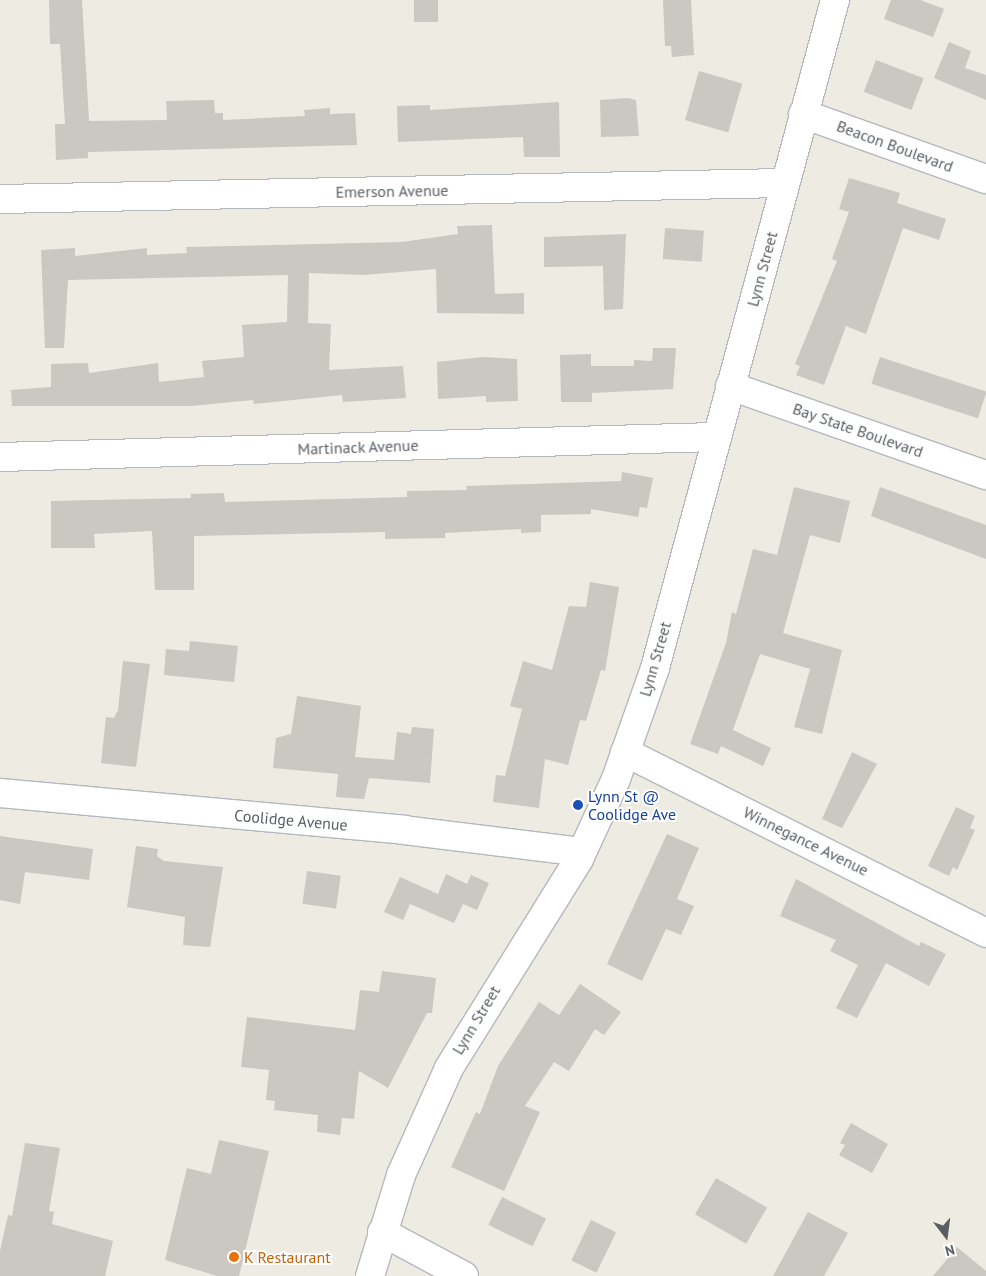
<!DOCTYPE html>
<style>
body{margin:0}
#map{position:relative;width:986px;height:1276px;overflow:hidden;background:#eeebe2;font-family:"PT Sans",sans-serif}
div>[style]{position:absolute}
.building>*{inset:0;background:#cbc7c1;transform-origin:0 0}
.roads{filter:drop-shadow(1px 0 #b4b8bd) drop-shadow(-1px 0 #b4b8bd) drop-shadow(0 1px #b4b8bd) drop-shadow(0 -1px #b4b8bd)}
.minor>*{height:28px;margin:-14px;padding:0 14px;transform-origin:14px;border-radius:14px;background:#fff}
.secondary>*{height:28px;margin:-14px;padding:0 14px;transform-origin:14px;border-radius:14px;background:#fff}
.dots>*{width:14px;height:14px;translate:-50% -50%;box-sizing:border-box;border:2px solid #fff;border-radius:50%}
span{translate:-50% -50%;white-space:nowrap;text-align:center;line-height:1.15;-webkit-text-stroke:4px #fff;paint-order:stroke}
.street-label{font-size:16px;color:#5a5e63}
.transit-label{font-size:16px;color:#164399}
.left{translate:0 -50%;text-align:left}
.food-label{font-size:16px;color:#c56008}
.north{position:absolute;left:921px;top:1211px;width:50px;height:50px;-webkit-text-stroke:4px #fff;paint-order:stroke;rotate:165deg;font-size:14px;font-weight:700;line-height:20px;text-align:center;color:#5a5e63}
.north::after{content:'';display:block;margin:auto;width:18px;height:22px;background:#5a5e63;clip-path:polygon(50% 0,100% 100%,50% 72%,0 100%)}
</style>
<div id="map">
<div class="building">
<i style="clip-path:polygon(49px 0,82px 0,89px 121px,167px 120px,166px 101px,214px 100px,215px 113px,223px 113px,223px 120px,305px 116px,304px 110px,330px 108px,330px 114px,355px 113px,357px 145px,88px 152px,88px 158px,56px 160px,55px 124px,65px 124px,60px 44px,50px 44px)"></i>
<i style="left:414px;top:0;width:24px;height:22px"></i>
<i style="clip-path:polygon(663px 0,691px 0,694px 55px,672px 57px,671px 46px,665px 46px)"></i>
<i style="clip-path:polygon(891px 0,920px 0,944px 9px,933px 37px,884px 19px)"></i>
<i style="clip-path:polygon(949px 42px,971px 51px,965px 68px,986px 75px,986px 100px,934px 78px)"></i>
<i style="left:876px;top:60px;width:51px;height:34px;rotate:21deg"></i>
<i style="left:699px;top:71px;width:45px;height:51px;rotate:16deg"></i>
<i style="clip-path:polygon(628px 98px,636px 100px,639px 136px,601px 137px,600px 100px)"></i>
<i style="clip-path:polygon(559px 102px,560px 157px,524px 157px,523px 137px,398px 142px,397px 106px,430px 105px,430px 110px)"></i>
<i style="clip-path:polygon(849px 178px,900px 193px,897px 203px,946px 219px,939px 240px,903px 228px,866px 334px,846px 326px,824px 385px,796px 375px,800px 366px,795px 364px,837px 261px,832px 259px,849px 212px,839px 209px)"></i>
<i style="clip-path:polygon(492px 225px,495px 294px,524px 293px,524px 314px,437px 313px,436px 269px,364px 275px,309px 273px,308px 323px,331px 324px,329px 370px,403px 366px,406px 398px,343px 402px,342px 395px,254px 404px,253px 400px,191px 406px,12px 406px,11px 390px,51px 387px,51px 364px,88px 363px,89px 373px,158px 363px,159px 382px,204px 377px,202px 361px,244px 357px,242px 325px,287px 322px,288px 275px,68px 280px,64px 348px,45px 348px,41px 250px,75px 248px,75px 256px,147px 248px,147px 255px,187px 253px,186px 247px,402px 242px,458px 234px,457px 226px)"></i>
<i style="left:665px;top:228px;width:39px;height:31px;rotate:4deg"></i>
<i style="clip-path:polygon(626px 234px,623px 309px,604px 310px,603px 266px,544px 267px,544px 237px)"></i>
<i style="clip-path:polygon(653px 348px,676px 348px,673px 389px,592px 393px,592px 402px,561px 402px,560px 355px,591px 354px,591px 366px,634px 366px,634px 360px,652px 361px)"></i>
<i style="clip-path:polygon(483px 357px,517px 359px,518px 401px,486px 402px,486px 396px,438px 399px,437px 362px)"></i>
<i style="left:880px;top:357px;width:112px;height:28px;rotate:18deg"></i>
<i style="clip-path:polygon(622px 472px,653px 478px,647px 508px,640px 507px,638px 517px,591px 509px,591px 514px,541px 515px,541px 532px,521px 533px,521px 529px,445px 533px,445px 538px,385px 539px,385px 532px,194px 536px,194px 590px,155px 590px,152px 531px,94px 534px,95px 548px,51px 548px,51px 501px,191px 498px,191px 494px,224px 493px,225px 502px,407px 497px,407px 491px,467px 490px,466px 486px,621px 481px)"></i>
<i style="clip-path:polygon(794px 487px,850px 501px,840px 543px,810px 535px,783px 633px,842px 650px,822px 734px,794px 727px,810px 669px,760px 654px,733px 730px,771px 748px,763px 766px,721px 746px,718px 754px,690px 744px,726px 643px,732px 612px,736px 614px,753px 549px,777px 555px)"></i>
<i style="clip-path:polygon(880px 487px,986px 525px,986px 559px,871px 516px)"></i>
<i style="clip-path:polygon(590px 582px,619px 587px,605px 671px,601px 670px,586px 721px,580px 720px,568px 765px,545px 759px,539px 808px,493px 802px,496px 775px,505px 776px,522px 709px,510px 706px,523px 661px,552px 670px,569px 606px,586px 607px)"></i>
<i style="clip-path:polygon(190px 641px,238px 646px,234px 682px,164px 675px,166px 649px,189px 651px)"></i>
<i style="clip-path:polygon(123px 661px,150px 664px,136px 767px,101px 763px,106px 717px,114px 718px,118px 710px)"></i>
<i style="clip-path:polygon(297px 696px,361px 706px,355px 757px,394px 760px,397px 732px,411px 734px,412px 727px,434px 729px,430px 783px,369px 778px,364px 799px,336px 797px,338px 774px,273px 768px,276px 738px,291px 734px)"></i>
<i style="clip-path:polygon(852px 752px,877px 764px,842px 828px,822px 819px)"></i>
<i style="clip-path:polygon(956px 807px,975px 816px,970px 828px,975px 830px,957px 870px,953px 867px,949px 876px,928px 866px)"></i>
<i style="clip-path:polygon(667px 834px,699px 848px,677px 899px,694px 906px,681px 935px,666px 929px,642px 981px,607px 964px)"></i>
<i style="clip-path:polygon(0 836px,93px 849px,89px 880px,25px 872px,20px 904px,0 900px)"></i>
<i style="clip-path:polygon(136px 846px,158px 849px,157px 856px,164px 861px,223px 867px,210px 947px,183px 945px,185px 917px,127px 907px)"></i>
<i style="left:307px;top:871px;width:34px;height:33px;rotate:8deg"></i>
<i style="clip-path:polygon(446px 874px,467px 884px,471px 875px,489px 883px,477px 910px,463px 904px,454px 923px,410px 904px,403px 920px,384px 912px,400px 877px,438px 894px)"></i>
<i style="clip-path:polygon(796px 879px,919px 946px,921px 942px,946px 954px,929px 986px,886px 963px,857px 1018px,836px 1008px,858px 965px,830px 951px,836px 940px,780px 916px)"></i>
<i style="clip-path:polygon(382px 971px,436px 978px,432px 1013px,427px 1013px,388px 1088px,359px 1071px,354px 1119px,342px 1118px,340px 1135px,317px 1132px,318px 1115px,274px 1110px,275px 1101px,266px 1100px,269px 1070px,241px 1067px,247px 1017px,355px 1030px,360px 990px,379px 992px)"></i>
<i style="clip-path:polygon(580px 984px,621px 1012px,604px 1035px,595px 1029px,569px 1071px,554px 1062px,525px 1106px,540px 1112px,504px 1191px,451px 1167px,476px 1112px,480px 1114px,498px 1066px,539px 1002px,559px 1015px)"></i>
<i style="clip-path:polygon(851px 1123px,888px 1144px,872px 1173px,839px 1155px,845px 1145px,840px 1143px)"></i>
<i style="clip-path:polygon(219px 1140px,269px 1151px,239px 1276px,217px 1276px,165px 1260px,187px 1168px,211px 1174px)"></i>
<i style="clip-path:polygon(25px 1143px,60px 1148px,49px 1211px,54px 1212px,52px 1224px,113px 1241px,105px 1276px,0 1276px,0 1251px,8px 1215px,12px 1216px)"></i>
<i style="left:716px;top:1178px;width:59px;height:42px;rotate:30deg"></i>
<i style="left:502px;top:1197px;width:49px;height:31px;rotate:26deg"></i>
<i style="clip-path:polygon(808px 1212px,848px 1233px,824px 1276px,773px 1276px)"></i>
<i style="left:591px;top:1220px;width:28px;height:45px;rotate:26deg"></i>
<i style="clip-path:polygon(957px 1247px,986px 1271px,986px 1276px,933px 1276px)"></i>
</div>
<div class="roads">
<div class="minor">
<i style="left:803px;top:114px;width:194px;rotate:19.6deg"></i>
<i style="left:0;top:199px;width:785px;rotate:-1.17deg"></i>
<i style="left:730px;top:386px;width:271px;rotate:19.2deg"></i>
<i style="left:0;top:457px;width:716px;rotate:-1.6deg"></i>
<i style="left:625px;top:752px;width:404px;rotate:26.6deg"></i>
<i style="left:0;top:793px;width:406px;rotate:5.2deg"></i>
<i style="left:404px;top:830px;width:179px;rotate:7deg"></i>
</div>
<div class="secondary">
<i style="left:382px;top:1232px;width:93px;rotate:28.2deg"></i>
<i style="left:370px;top:1276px;width:106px;rotate:-72.9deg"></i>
<i style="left:401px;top:1175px;width:117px;rotate:-65.8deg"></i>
<i style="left:449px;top:1068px;width:246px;rotate:-58.1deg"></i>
<i style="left:579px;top:859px;width:88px;rotate:-65.2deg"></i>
<i style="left:616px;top:779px;width:118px;rotate:-70.6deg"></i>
<i style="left:655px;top:668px;width:692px;rotate:-74.92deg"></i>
</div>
</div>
<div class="dots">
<i style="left:578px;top:805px;background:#1a4fb4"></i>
<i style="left:234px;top:1257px;background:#e8710a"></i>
</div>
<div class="street-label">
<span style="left:895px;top:146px;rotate:20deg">Beacon Boulevard</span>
<span style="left:392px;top:191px;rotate:-1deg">Emerson Avenue</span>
<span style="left:762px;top:269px;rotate:-75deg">Lynn Street</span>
<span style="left:858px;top:430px;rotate:19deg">Bay State Boulevard</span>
<span style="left:358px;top:447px;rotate:-2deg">Martinack Avenue</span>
<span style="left:655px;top:659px;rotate:-74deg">Lynn Street</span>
<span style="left:291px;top:820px;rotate:5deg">Coolidge Avenue</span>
<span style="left:806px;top:841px;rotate:26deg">Winnegance Avenue</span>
<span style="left:476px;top:1020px;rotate:-59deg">Lynn Street</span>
</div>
<div class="transit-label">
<span class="left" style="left:588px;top:805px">Lynn St @<br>Coolidge Ave</span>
</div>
<div class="food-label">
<span class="left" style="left:244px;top:1257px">K Restaurant</span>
</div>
<div class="north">N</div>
</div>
